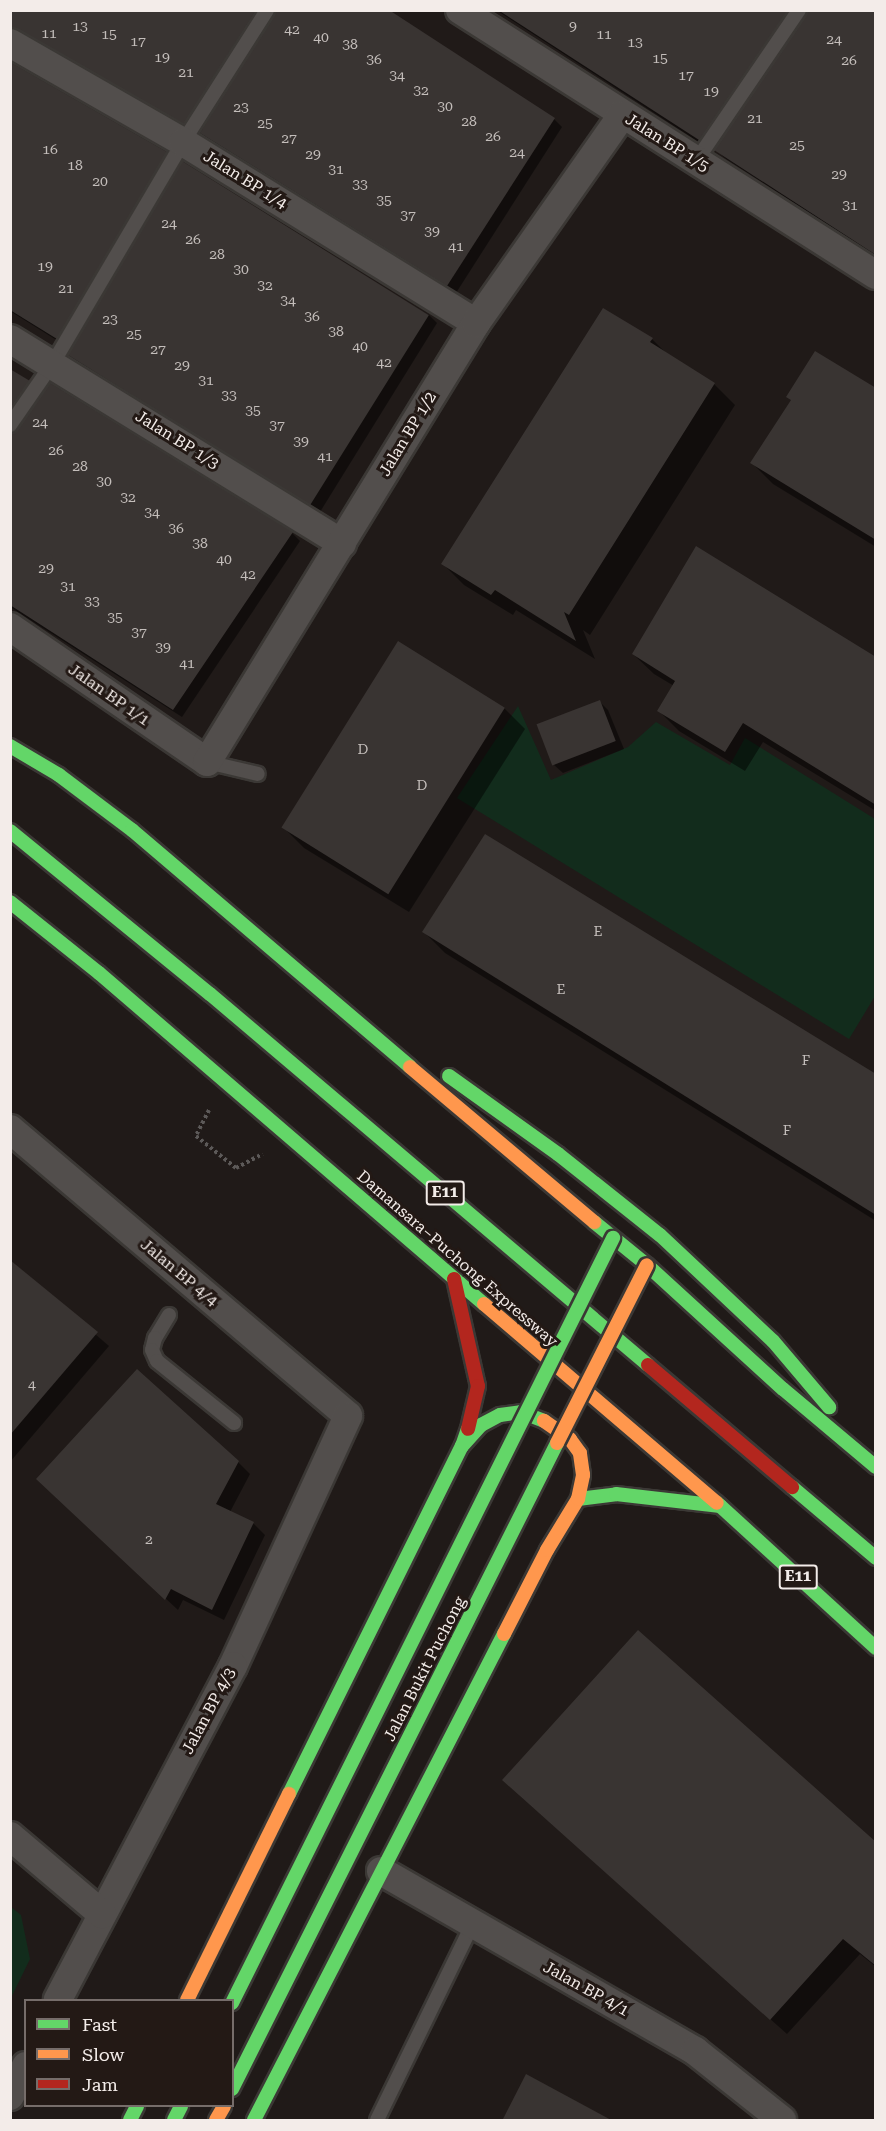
<!DOCTYPE html>
<meta charset="utf-8">
<style>
body{margin:0}
#map{position:relative;width:886px;height:2131px;overflow:hidden;background:#201a18;font-family:"Roboto Serif",serif}
div>[style]{position:absolute}
.green>*{inset:0;background:#122c1c}
.shadow>*{inset:0;background:#0007}
.building>*{inset:0;background:#393432;transform-origin:0 0}
.path>*{height:4px;margin-top:-2px;transform-origin:0;background:repeating-linear-gradient(90deg,#5c5958 0 3px,transparent 0 6px)}
.roads{filter:drop-shadow(2px 0 #3b3835) drop-shadow(-2px 0 #3b3835) drop-shadow(0 2px #3b3835) drop-shadow(0 -2px #3b3835)}
.lane>*{height:14px;margin:-7px;padding:0 7px;transform-origin:7px;border-radius:7px;background:#524e4c}
.street>*{height:28px;margin:-14px;padding:0 14px;transform-origin:14px;border-radius:14px;background:#524e4c}
.fast>*{height:14px;margin:-7px;padding:0 7px;transform-origin:7px;border-radius:7px;background:#63d668}
.slow>*{height:14px;margin:-7px;padding:0 7px;transform-origin:7px;border-radius:7px;background:#ff974d}
.jam>*{height:14px;margin:-7px;padding:0 7px;transform-origin:7px;border-radius:7px;background:#b3261e}
.bridges{filter:drop-shadow(2px 0 #3b3835) drop-shadow(-2px 0 #3b3835) drop-shadow(0 2px #3b3835) drop-shadow(0 -2px #3b3835)}
.fast-bridge>*{height:14px;margin:-7px;padding:0 7px;transform-origin:7px;border-radius:7px;background:#63d668}
.slow-bridge>*{height:14px;margin:-7px;padding:0 7px;transform-origin:7px;border-radius:7px;background:#ff974d}
span{translate:-50% -50%;white-space:nowrap;text-align:center;line-height:1.15;-webkit-text-stroke:6px #231915;paint-order:stroke}
.number-label{font-size:14px;color:#c4bebb}
.number-label span{-webkit-text-stroke-width:0}
.shield-label span{padding:2px 4px;background:#231915;border:2px solid;border-radius:4px;-webkit-text-stroke-width:0}
.shield-label{font-size:15px;color:#f3ece9;font-weight:700}
.street-label{font-size:16px;color:#f3ece9}
.frame{position:absolute;inset:0;border:12px solid #f3ece9;pointer-events:none}
.legend{position:absolute;left:24px;top:1999px;width:210px;height:108px;box-sizing:border-box;background:#231915;border:2px solid #766d6a;margin:0;padding:8px 10px;list-style:none;font-size:18px;color:#f3ece9}
.legend li{display:flex;align-items:center;gap:12px;height:30px}
.legend b{width:30px;border:2px solid #766d6a}
</style>
<div id="map">
<div class="green">
<i style="clip-path:polygon(518px 706px,551px 780px,628px 747px,656px 722px,730px 765px,745px 738px,875px 819px,875px 996px,849px 1039px,457px 798px)"></i>
<i style="clip-path:polygon(11px 1907px,21px 1915px,30px 1959px,11px 1998px)"></i>
</div>
<div class="shadow">
<i style="clip-path:polygon(10px 10px,274px 10px,193px 131px,28px 37px,10px 39px)"></i>
<i style="clip-path:polygon(496px 10px,803px 10px,708px 148px)"></i>
<i style="clip-path:polygon(876px 10px,876px 256px,725px 158px,716px 150px)"></i>
<i style="clip-path:polygon(10px 64px,166px 153px,174px 161px,66px 346px,10px 311px)"></i>
<i style="clip-path:polygon(554px 119px,562px 127px,456px 293px,210px 141px,201px 133px)"></i>
<i style="clip-path:polygon(429px 315px,437px 323px,320px 512px,78px 363px,70px 355px)"></i>
<i style="clip-path:polygon(652px 339px,668px 355px,714px 384px,735px 405px,590px 635px,583px 630px,595px 659px,516px 610px,513px 615px,464px 585px,443px 564px)"></i>
<i style="clip-path:polygon(10px 370px,37px 390px,10px 429px)"></i>
<i style="clip-path:polygon(876px 390px,876px 547px,773px 484px,752px 463px)"></i>
<i style="clip-path:polygon(10px 435px,292px 533px,300px 541px,182px 717px,10px 607px)"></i>
<i style="clip-path:polygon(633px 654px,876px 659px,876px 811px,763px 742px,745px 771px,679px 731px,659px 711px,674px 686px,654px 674px)"></i>
<i style="clip-path:polygon(600px 702px,608px 710px,624px 749px,563px 773px,554px 765px)"></i>
<i style="clip-path:polygon(504px 708px,525px 729px,409px 912px,304px 848px,283px 827px)"></i>
<i style="clip-path:polygon(424px 932px,876px 1077px,876px 1221px,445px 953px)"></i>
<i style="clip-path:polygon(10px 1261px,109px 1346px,10px 1462px)"></i>
<i style="clip-path:polygon(238px 1462px,250px 1474px,230px 1512px,254px 1524px,265px 1535px,224px 1620px,183px 1600px,178px 1610px,50px 1491px)"></i>
<i style="clip-path:polygon(519px 1795px,876px 1844px,876px 1967px,860px 1954px,787px 2034px)"></i>
</div>
<div class="building">
<i style="clip-path:polygon(10px 10px,256px 10px,184px 124px,10px 27px)"></i>
<i style="clip-path:polygon(276px 10px,389px 10px,555px 118px,447px 286px,200px 133px)"></i>
<i style="clip-path:polygon(498px 10px,788px 10px,699px 140px)"></i>
<i style="clip-path:polygon(808px 10px,876px 10px,876px 255px,714px 150px)"></i>
<i style="clip-path:polygon(10px 62px,167px 152px,57px 339px,10px 310px)"></i>
<i style="left:182px;top:161px;width:291px;height:225px;rotate:32deg"></i>
<i style="clip-path:polygon(603px 308px,653px 338px,650px 342px,715px 383px,569px 615px,564px 612px,576px 641px,495px 590px,491px 595px,441px 564px)"></i>
<i style="clip-path:polygon(815px 351px,876px 388px,876px 540px,750px 463px,791px 400px,786px 397px)"></i>
<i style="clip-path:polygon(10px 369px,30px 381px,10px 408px)"></i>
<i style="clip-path:polygon(50px 383px,293px 532px,173px 710px,10px 605px,10px 434px,17px 430px)"></i>
<i style="clip-path:polygon(696px 546px,876px 657px,876px 805px,743px 723px,725px 752px,657px 711px,675px 681px,632px 654px)"></i>
<i style="left:398px;top:641px;width:126px;height:220px;rotate:32deg"></i>
<i style="left:600px;top:700px;width:44px;height:68px;rotate:69deg"></i>
<i style="clip-path:polygon(485px 834px,876px 1074px,876px 1215px,422px 932px)"></i>
<i style="clip-path:polygon(10px 1260px,98px 1332px,10px 1435px)"></i>
<i style="clip-path:polygon(137px 1369px,239px 1461px,216px 1504px,254px 1522px,212px 1610px,171px 1589px,165px 1600px,36px 1479px)"></i>
<i style="clip-path:polygon(638px 1630px,876px 1842px,876px 1966px,843px 1939px,770px 2020px,502px 1780px)"></i>
<i style="clip-path:polygon(526px 2074px,613px 2121px,502px 2121px)"></i>
</div>
<div class="path">
<i style="left:209px;top:1110px;width:29px;rotate:117deg"></i>
<i style="left:196px;top:1136px;width:51px;rotate:38.7deg"></i>
<i style="left:236px;top:1168px;width:30px;rotate:-28deg"></i>
</div>
<div class="roads">
<div class="lane">
<i style="left:696px;top:161px;width:183px;rotate:-55.7deg"></i>
<i style="left:10px;top:425px;width:75px;rotate:-55.3deg"></i>
<i style="left:53px;top:363px;width:256px;rotate:-59.5deg"></i>
<i style="left:183px;top:142px;width:156px;rotate:-57.5deg"></i>
<i style="left:207px;top:762px;width:52px;rotate:13.2deg"></i>
<i style="left:169px;top:1315px;width:27px;rotate:121deg"></i>
<i style="left:155px;top:1338px;width:12px;rotate:104deg"></i>
<i style="left:152px;top:1350px;width:12px;rotate:66deg"></i>
<i style="left:157px;top:1361px;width:99px;rotate:38.8deg"></i>
<i style="left:377px;top:2120px;width:217px;rotate:-64deg"></i>
</div>
<div class="street">
<i style="left:460px;top:10px;width:493px;rotate:32.5deg"></i>
<i style="left:10px;top:43px;width:199px;rotate:29.8deg"></i>
<i style="left:183px;top:142px;width:344px;rotate:31.7deg"></i>
<i style="left:10px;top:339px;width:390px;rotate:31.6deg"></i>
<i style="left:10px;top:627px;width:239px;rotate:34.4deg"></i>
<i style="left:207px;top:762px;width:515px;rotate:-58.5deg"></i>
<i style="left:476px;top:323px;width:254px;rotate:-54.9deg"></i>
<i style="left:10px;top:1129px;width:443px;rotate:40.3deg"></i>
<i style="left:348px;top:1416px;width:275px;rotate:114.7deg"></i>
<i style="left:233px;top:1666px;width:377px;rotate:117.7deg"></i>
<i style="left:10px;top:1836px;width:121px;rotate:40.3deg"></i>
<i style="left:381px;top:1871px;width:362px;rotate:29.8deg"></i>
<i style="left:695px;top:2051px;width:111px;rotate:38.4deg"></i>
<i style="left:10px;top:2096px;width:34px;rotate:-62deg"></i>
</div>
<div class="fast">
<i style="left:10px;top:746px;width:57px;rotate:30.6deg"></i>
<i style="left:59px;top:775px;width:91px;rotate:37deg"></i>
<i style="left:132px;top:830px;width:365px;rotate:40.4deg"></i>
<i style="left:10px;top:831px;width:258px;rotate:39.2deg"></i>
<i style="left:210px;top:994px;width:574px;rotate:40.27deg"></i>
<i style="left:10px;top:902px;width:114px;rotate:38.6deg"></i>
<i style="left:99px;top:973px;width:508px;rotate:40.69deg"></i>
<i style="left:449px;top:1076px;width:134px;rotate:35.6deg"></i>
<i style="left:558px;top:1154px;width:130px;rotate:38.5deg"></i>
<i style="left:660px;top:1235px;width:155px;rotate:43.2deg"></i>
<i style="left:773px;top:1341px;width:87px;rotate:49.7deg"></i>
<i style="left:594px;top:1222px;width:68px;rotate:39.1deg"></i>
<i style="left:647px;top:1265px;width:184px;rotate:42.4deg"></i>
<i style="left:783px;top:1389px;width:121px;rotate:40deg"></i>
<i style="left:462px;top:1446px;width:28px;rotate:-48deg"></i>
<i style="left:481px;top:1425px;width:21px;rotate:-28deg"></i>
<i style="left:500px;top:1415px;width:21px;rotate:-8deg"></i>
<i style="left:521px;top:1412px;width:25px;rotate:21deg"></i>
<i style="left:792px;top:1487px;width:110px;rotate:40.2deg"></i>
<i style="left:578px;top:1499px;width:38px;rotate:-7deg"></i>
<i style="left:616px;top:1494px;width:105px;rotate:6.6deg"></i>
<i style="left:717px;top:1503px;width:215px;rotate:42.4deg"></i>
<i style="left:289px;top:1794px;width:389px;rotate:-63.6deg"></i>
<i style="left:462px;top:1446px;width:18px;rotate:-71deg"></i>
<i style="left:130px;top:2120px;width:16px;rotate:-63deg"></i>
<i style="left:174px;top:2120px;width:16px;rotate:-63deg"></i>
<i style="left:254px;top:2120px;width:547px;rotate:-62.78deg"></i>
</div>
<div class="slow">
<i style="left:410px;top:1067px;width:241px;rotate:40.1deg"></i>
<i style="left:484px;top:1304px;width:306px;rotate:40.5deg"></i>
<i style="left:504px;top:1634px;width:94px;rotate:-62.9deg"></i>
<i style="left:547px;top:1550px;width:60px;rotate:-58.7deg"></i>
<i style="left:578px;top:1499px;width:25px;rotate:-78deg"></i>
<i style="left:583px;top:1475px;width:22px;rotate:-98deg"></i>
<i style="left:580px;top:1453px;width:17px;rotate:-126deg"></i>
<i style="left:570px;top:1439px;width:32px;rotate:-145deg"></i>
<i style="left:187px;top:2000px;width:230px;rotate:-63.7deg"></i>
<i style="left:216px;top:2120px;width:16px;rotate:-60deg"></i>
</div>
<div class="jam">
<i style="left:454px;top:1279px;width:110px;rotate:77.4deg"></i>
<i style="left:478px;top:1386px;width:44px;rotate:103.1deg"></i>
<i style="left:648px;top:1365px;width:189px;rotate:40.3deg"></i>
</div>
</div>
<div class="bridges">
<div class="fast-bridge">
<i style="left:232px;top:2003px;width:855px;rotate:-63.52deg"></i>
<i style="left:232px;top:2089px;width:723px;rotate:-63.29deg"></i>
</div>
<div class="slow-bridge">
<i style="left:557px;top:1443px;width:199px;rotate:-63.2deg"></i>
</div>
</div>
<div class="number-label">
<span style="left:80px;top:26px">13</span>
<span style="left:573px;top:26px">9</span>
<span style="left:292px;top:29px">42</span>
<span style="left:49px;top:33px">11</span>
<span style="left:109px;top:34px">15</span>
<span style="left:604px;top:34px">11</span>
<span style="left:321px;top:37px">40</span>
<span style="left:834px;top:39px">24</span>
<span style="left:138px;top:41px">17</span>
<span style="left:635px;top:42px">13</span>
<span style="left:350px;top:44px">38</span>
<span style="left:162px;top:57px">19</span>
<span style="left:660px;top:58px">15</span>
<span style="left:374px;top:59px">36</span>
<span style="left:849px;top:60px">26</span>
<span style="left:186px;top:72px">21</span>
<span style="left:397px;top:75px">34</span>
<span style="left:686px;top:75px">17</span>
<span style="left:421px;top:90px">32</span>
<span style="left:711px;top:91px">19</span>
<span style="left:445px;top:106px">30</span>
<span style="left:241px;top:107px">23</span>
<span style="left:755px;top:118px">21</span>
<span style="left:469px;top:121px">28</span>
<span style="left:265px;top:123px">25</span>
<span style="left:493px;top:136px">26</span>
<span style="left:289px;top:138px">27</span>
<span style="left:797px;top:145px">25</span>
<span style="left:50px;top:149px">16</span>
<span style="left:517px;top:152px">24</span>
<span style="left:313px;top:154px">29</span>
<span style="left:75px;top:165px">18</span>
<span style="left:336px;top:169px">31</span>
<span style="left:839px;top:174px">29</span>
<span style="left:100px;top:181px">20</span>
<span style="left:360px;top:184px">33</span>
<span style="left:384px;top:200px">35</span>
<span style="left:850px;top:205px">31</span>
<span style="left:408px;top:215px">37</span>
<span style="left:169px;top:223px">24</span>
<span style="left:432px;top:231px">39</span>
<span style="left:193px;top:239px">26</span>
<span style="left:456px;top:246px">41</span>
<span style="left:217px;top:254px">28</span>
<span style="left:45px;top:266px">19</span>
<span style="left:241px;top:269px">30</span>
<span style="left:265px;top:285px">32</span>
<span style="left:66px;top:288px">21</span>
<span style="left:288px;top:300px">34</span>
<span style="left:312px;top:316px">36</span>
<span style="left:110px;top:319px">23</span>
<span style="left:336px;top:331px">38</span>
<span style="left:134px;top:334px">25</span>
<span style="left:360px;top:346px">40</span>
<span style="left:158px;top:349px">27</span>
<span style="left:384px;top:362px">42</span>
<span style="left:182px;top:365px">29</span>
<span style="left:206px;top:380px">31</span>
<span style="left:229px;top:395px">33</span>
<span style="left:253px;top:410px">35</span>
<span style="left:40px;top:422px">24</span>
<span style="left:277px;top:425px">37</span>
<span style="left:301px;top:441px">39</span>
<span style="left:56px;top:450px">26</span>
<span style="left:325px;top:456px">41</span>
<span style="left:80px;top:466px">28</span>
<span style="left:104px;top:481px">30</span>
<span style="left:128px;top:497px">32</span>
<span style="left:152px;top:512px">34</span>
<span style="left:176px;top:528px">36</span>
<span style="left:200px;top:543px">38</span>
<span style="left:224px;top:559px">40</span>
<span style="left:46px;top:568px">29</span>
<span style="left:248px;top:574px">42</span>
<span style="left:68px;top:586px">31</span>
<span style="left:92px;top:601px">33</span>
<span style="left:115px;top:617px">35</span>
<span style="left:139px;top:632px">37</span>
<span style="left:163px;top:647px">39</span>
<span style="left:187px;top:663px">41</span>
<span style="left:363px;top:749px">D</span>
<span style="left:422px;top:785px">D</span>
<span style="left:598px;top:931px">E</span>
<span style="left:561px;top:989px">E</span>
<span style="left:806px;top:1060px">F</span>
<span style="left:787px;top:1130px">F</span>
<span style="left:32px;top:1384px">4</span>
<span style="left:149px;top:1539px">2</span>
</div>
<div class="shield-label">
<span style="left:445px;top:1193px">E11</span>
<span style="left:798px;top:1577px">E11</span>
</div>
<div class="street-label">
<span style="left:667px;top:143px;rotate:32deg">Jalan BP 1/5</span>
<span style="left:245px;top:180px;rotate:32deg">Jalan BP 1/4</span>
<span style="left:408px;top:434px;rotate:-59deg">Jalan BP 1/2</span>
<span style="left:177px;top:440px;rotate:32deg">Jalan BP 1/3</span>
<span style="left:109px;top:695px;rotate:35deg">Jalan BP 1/1</span>
<span style="left:457px;top:1259px;rotate:41deg">Damansara–Puchong Expressway</span>
<span style="left:179px;top:1273px;rotate:40deg">Jalan BP 4/4</span>
<span style="left:425px;top:1669px;rotate:-63deg">Jalan Bukit Puchong</span>
<span style="left:209px;top:1711px;rotate:-62deg">Jalan BP 4/3</span>
<span style="left:586px;top:1989px;rotate:29deg">Jalan BP 4/1</span>
</div>
<div class="frame"></div>
<ul class="legend">
<li><b style="height:8px;background:#63d668"></b>Fast</li>
<li><b style="height:8px;background:#ff974d"></b>Slow</li>
<li><b style="height:8px;background:#b3261e"></b>Jam</li>
</ul>
</div>
